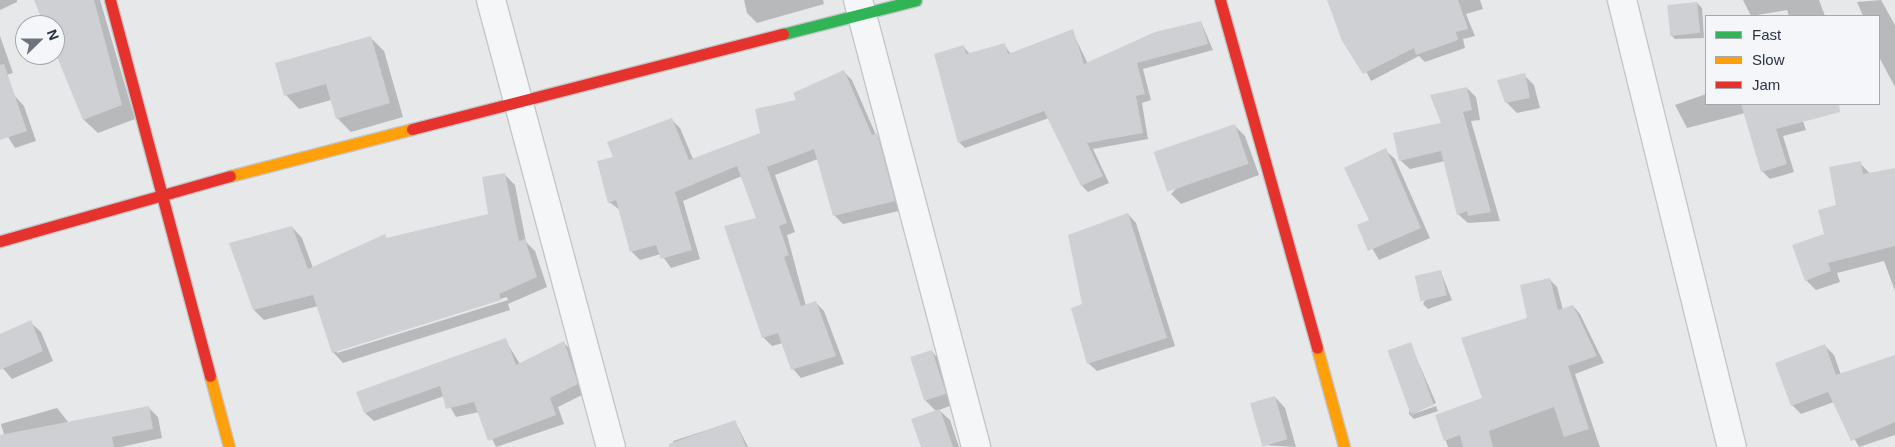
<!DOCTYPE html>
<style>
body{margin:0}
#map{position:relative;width:1895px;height:447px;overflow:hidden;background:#e6e8ea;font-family:Arial,sans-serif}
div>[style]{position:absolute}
.shadow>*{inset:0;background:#0003}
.building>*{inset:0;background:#ced0d3;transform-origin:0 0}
.roads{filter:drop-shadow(1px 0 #c4c6c8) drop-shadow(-1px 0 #c4c6c8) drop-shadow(0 1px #c4c6c8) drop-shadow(0 -1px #c4c6c8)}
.street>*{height:28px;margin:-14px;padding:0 14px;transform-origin:14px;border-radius:14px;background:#f5f6f7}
.fast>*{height:11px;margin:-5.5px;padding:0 5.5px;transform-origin:5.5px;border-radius:5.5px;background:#30b455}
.slow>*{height:11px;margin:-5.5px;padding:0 5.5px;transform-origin:5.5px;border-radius:5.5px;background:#ff9f0a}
.jam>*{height:11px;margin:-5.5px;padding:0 5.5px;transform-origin:5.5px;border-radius:5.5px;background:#e5322d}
span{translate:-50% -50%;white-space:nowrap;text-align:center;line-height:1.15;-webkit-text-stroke:4px #f4f6f9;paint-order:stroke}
.legend{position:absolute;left:1705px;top:15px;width:175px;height:90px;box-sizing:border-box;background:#f4f6f9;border:1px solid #a4a8b1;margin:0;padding:6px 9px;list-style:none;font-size:15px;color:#2b3445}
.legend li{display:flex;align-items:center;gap:10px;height:25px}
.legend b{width:25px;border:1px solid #a4a8b1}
.north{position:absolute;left:15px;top:15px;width:50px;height:50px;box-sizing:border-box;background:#f4f6f9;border:1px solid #a4a8b1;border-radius:50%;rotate:68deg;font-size:14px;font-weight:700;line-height:20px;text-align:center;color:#2b3445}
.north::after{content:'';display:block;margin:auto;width:18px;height:22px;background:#6c737f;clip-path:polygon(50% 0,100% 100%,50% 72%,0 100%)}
</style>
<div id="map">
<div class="shadow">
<i style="clip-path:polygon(0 0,17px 0,17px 2px,0 10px)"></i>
<i style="clip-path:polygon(36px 0,100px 0,135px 119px,98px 133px,84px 120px,55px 48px,55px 25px,45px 25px)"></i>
<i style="clip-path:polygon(744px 0,823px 0,824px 4px,757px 23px,747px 13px)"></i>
<i style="clip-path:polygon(1330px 0,1480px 0,1483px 9px,1466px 14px,1475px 36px,1463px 39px,1465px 48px,1425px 62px,1419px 56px,1371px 81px)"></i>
<i style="clip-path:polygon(1743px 0,1819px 0,1825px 16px,1789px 16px,1787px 10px,1751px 16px)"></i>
<i style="clip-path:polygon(1881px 0,1895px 25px,1895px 87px,1879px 57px,1879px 16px,1863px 16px,1857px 2px)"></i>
<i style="clip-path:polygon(1697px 3px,1702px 8px,1704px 38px,1675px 39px,1670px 34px)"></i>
<i style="clip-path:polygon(1201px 22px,1213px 50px,1143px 69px,1151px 100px,1142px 103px,1148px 139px,1093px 149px,1109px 183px,1088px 192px,1082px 186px,1049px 118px,965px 148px,959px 142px,963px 46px,970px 54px,1004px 45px,1011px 54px,1072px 31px,1088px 64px)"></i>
<i style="clip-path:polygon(0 36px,13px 73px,0 77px)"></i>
<i style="clip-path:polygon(370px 37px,384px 51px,403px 117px,351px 132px,337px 118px,331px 100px,299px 109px,286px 95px)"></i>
<i style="clip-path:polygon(843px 71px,852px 80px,876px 135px,885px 143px,903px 210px,843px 224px,834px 215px,818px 159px,775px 175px,795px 232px,787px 235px,806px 306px,815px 302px,824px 311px,844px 364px,801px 378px,793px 369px,783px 343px,772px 346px,763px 337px,758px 219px,742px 176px,683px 201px,700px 259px,671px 268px,661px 254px,640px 260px,632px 252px,620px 210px,609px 202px,615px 158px,671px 119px,680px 128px,693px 159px,761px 134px,798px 101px)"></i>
<i style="clip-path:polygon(1524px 75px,1534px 85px,1540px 108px,1517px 113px,1506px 102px)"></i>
<i style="clip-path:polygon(1467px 88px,1476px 97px,1480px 120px,1471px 121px,1500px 221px,1468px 223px,1458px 214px,1445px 161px,1410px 169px,1400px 160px,1442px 124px)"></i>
<i style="clip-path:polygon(1706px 94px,1706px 104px,1797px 104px,1806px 130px,1783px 136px,1794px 172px,1770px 179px,1762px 171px,1745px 113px,1687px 128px,1675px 105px)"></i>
<i style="clip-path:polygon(14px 95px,24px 106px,36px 141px,15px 148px,0 124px,0 102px)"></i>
<i style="clip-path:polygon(1235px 126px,1245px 136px,1259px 175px,1181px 204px,1171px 194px)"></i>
<i style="clip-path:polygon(1385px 150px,1395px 159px,1430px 238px,1379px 260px,1359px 226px,1371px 221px)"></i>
<i style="clip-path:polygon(1860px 163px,1895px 200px,1895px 291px,1884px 261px,1837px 273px,1840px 282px,1816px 290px,1806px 280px)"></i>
<i style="clip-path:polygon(evenodd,505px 175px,515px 185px,526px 242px,535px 251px,547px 287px,508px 304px,510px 310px,343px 363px,333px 352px,318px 306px,264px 320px,254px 310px,292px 227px,302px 238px,313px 268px,384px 236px,388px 239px,490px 215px,505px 175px,507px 297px,508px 300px,337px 353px,337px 350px,507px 297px)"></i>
<i style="clip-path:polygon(1128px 214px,1136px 223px,1175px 346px,1097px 371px,1088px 363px,1084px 305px)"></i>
<i style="clip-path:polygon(1441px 272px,1452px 300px,1428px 309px,1423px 304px)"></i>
<i style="clip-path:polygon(1549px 279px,1557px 287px,1563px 310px,1573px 306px,1580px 314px,1604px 363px,1575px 374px,1600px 447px,1448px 447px,1437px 416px,1483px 399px)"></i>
<i style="clip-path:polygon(30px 322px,41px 332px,53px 361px,12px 379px,0 365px,0 335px)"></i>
<i style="clip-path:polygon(505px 340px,520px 364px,564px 343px,573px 352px,586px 393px,558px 407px,564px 424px,496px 447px,479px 412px,456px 417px,444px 396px,374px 421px,365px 413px)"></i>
<i style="clip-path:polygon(1410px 343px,1436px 403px,1410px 415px,1436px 406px,1438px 411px,1414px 419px,1409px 414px)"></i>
<i style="clip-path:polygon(1825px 346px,1834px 355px,1841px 375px,1895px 356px,1895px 435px,1859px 447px,1834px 402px,1801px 414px,1792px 405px)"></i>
<i style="clip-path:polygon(932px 352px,942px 362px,955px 404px,939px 410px,950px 420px,959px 447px,923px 447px,936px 411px,926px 401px,911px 359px)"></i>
<i style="clip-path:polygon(1275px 397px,1285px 408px,1296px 447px,1263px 445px)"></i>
<i style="clip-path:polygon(148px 407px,158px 417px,162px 438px,121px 447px,0 447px,6px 442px,1px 424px,57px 408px,69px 423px)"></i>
<i style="clip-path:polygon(735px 421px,748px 447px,674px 447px,673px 441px)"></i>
</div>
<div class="building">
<i style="clip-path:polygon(34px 0,94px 0,122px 105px,83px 120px,55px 52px,55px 25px,44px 25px)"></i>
<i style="clip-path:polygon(1327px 0,1458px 0,1468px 29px,1456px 32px,1458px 40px,1416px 55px,1414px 48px,1363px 74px,1342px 41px)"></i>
<i style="left:1697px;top:2px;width:31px;height:30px;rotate:84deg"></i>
<i style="clip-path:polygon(1201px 21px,1208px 44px,1137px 63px,1145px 94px,1136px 96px,1143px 133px,1087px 143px,1103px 176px,1081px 186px,1044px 111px,958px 143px,934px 54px,964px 45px,966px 54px,1005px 43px,1008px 54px,1073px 29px,1084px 64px,1155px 32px)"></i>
<i style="clip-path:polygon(371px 36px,390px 103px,336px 119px,326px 84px,284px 96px,275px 63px)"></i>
<i style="clip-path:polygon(4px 64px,27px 131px,0 140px,0 65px)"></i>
<i style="clip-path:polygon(844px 70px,872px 135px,877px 133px,895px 201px,833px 216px,814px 149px,767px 167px,787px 223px,779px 226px,789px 255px,784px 257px,801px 306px,816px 301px,836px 356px,791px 370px,778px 333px,762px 338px,724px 226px,756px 218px,737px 166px,675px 192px,692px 250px,661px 259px,656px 245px,630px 252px,616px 200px,608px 203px,597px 161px,613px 157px,607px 142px,672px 118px,689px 160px,760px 133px,755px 109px,796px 100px,793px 93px)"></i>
<i style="clip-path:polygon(1525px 73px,1530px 98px,1505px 103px,1497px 80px)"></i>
<i style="clip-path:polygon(1467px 87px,1472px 110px,1463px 112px,1491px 212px,1468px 216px,1467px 211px,1457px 215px,1441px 151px,1399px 161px,1393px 133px,1441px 123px,1430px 95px)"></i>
<i style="clip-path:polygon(1741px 104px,1839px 104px,1840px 112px,1776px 129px,1787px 164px,1761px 172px)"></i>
<i style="left:1235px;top:124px;width:42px;height:86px;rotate:71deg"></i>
<i style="clip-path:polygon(1386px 148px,1421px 228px,1368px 251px,1357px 225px,1369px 220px,1344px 168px)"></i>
<i style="clip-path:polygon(1861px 161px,1863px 174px,1895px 168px,1895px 246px,1828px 263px,1831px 271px,1805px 281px,1792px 245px,1824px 234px,1818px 210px,1836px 205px,1829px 167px)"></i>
<i style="clip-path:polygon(505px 173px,519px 241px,525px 239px,537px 277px,499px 294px,501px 300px,332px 353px,313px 295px,253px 310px,229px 243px,292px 226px,308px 269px,385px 234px,386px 238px,488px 214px,482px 177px)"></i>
<i style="clip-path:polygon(1128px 213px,1167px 338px,1087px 364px,1071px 308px,1082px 304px,1068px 235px)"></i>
<i style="left:1441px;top:270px;width:26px;height:27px;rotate:77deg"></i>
<i style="clip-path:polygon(1550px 278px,1558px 310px,1573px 305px,1597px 356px,1568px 366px,1589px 429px,1564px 437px,1554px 407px,1489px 431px,1493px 447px,1463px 447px,1460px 435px,1444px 441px,1435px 415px,1482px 398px,1461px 338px,1527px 318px,1520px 285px)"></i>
<i style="clip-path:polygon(31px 320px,43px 351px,0 370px,0 334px)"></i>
<i style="clip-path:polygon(506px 338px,516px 365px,564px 341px,578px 384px,550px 398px,556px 415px,488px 441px,474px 402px,446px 409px,440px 386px,364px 413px,356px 392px)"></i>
<i style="left:1411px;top:342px;width:67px;height:25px;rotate:70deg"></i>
<i style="clip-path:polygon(1825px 344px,1836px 375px,1895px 355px,1895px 422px,1851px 441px,1828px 392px,1791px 406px,1775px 363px)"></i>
<i style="left:932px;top:350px;width:46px;height:23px;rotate:72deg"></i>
<i style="left:1275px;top:396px;width:45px;height:26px;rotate:74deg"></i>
<i style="clip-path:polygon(149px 406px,153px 429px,112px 437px,114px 447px,0 447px,0 435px)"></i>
<i style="clip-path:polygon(940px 409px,953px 447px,921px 447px,911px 419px)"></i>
<i style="clip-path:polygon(735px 420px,746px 447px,669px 447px,669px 444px)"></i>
</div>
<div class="roads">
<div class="street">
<i style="left:491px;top:0;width:463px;rotate:75deg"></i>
<i style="left:858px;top:0;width:462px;rotate:75.2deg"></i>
<i style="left:1622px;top:0;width:460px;rotate:76.2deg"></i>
</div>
<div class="fast">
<i style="left:783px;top:34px;width:137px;rotate:-14.3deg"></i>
</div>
<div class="slow">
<i style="left:230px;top:176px;width:188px;rotate:-14.5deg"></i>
<i style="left:1317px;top:348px;width:103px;rotate:74.7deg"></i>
<i style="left:210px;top:376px;width:73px;rotate:75deg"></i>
</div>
<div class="jam">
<i style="left:110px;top:0;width:389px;rotate:75.1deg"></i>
<i style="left:1220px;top:0;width:361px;rotate:74.4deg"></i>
<i style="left:412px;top:129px;width:383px;rotate:-14.4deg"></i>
<i style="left:0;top:241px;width:239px;rotate:-15.8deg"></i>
</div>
</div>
<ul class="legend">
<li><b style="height:6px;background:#30b455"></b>Fast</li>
<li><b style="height:6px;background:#ff9f0a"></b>Slow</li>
<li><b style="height:6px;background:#e5322d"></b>Jam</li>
</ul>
<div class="north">N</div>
</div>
